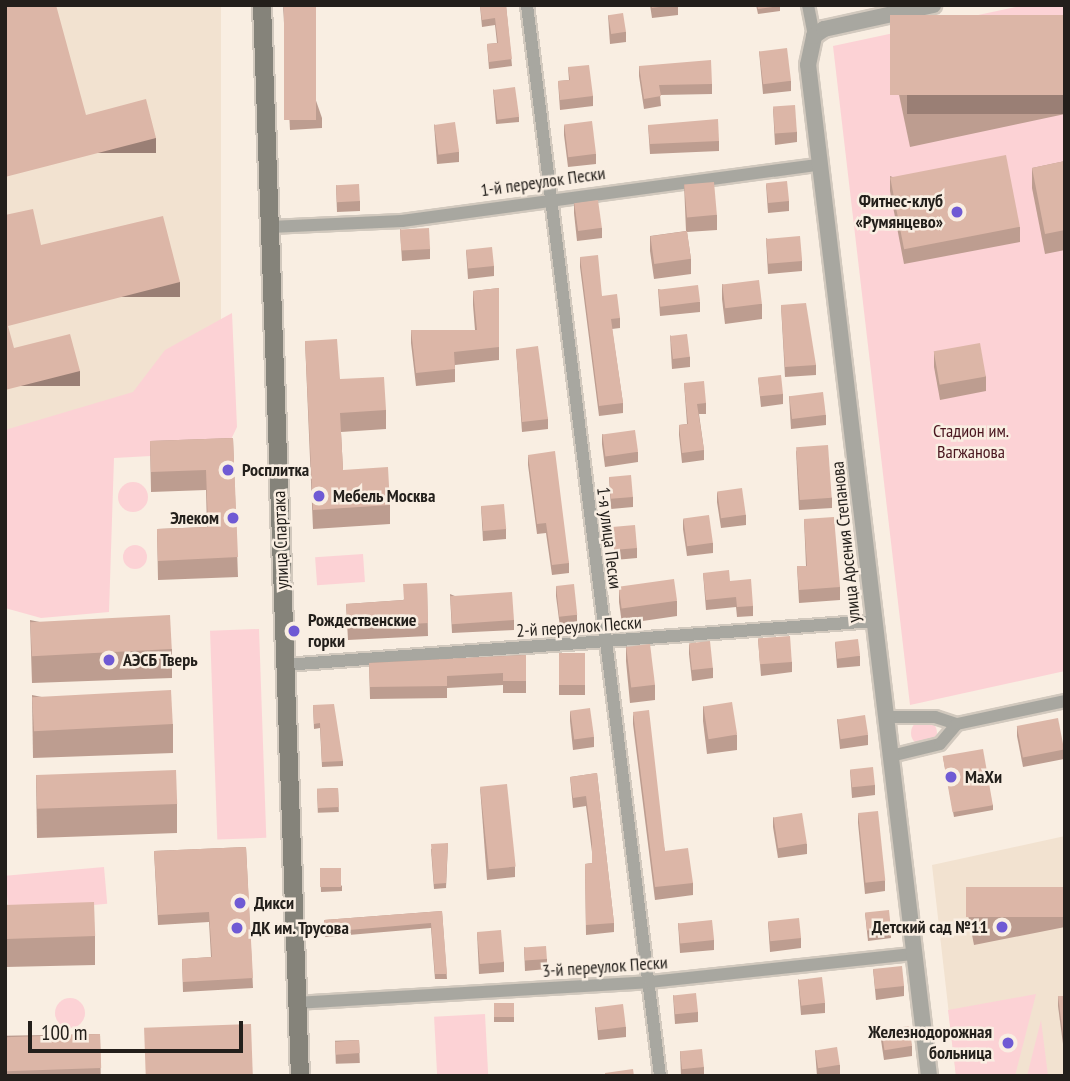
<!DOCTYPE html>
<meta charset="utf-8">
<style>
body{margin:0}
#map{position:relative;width:1070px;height:1081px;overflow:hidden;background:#f9eee2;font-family:"PT Sans Narrow",sans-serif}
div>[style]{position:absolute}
.built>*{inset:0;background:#f2e2d0;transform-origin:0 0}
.green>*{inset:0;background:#fcd2d5;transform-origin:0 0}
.round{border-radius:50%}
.roads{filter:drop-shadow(2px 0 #d2c9be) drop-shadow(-2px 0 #d2c9be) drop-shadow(0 2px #d2c9be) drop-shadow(0 -2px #d2c9be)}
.minor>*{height:12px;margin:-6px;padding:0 6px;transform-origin:6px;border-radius:6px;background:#a8a7a0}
.tertiary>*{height:16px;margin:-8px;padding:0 8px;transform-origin:8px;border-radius:8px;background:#a8a7a0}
.secondary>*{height:18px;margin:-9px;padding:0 9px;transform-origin:9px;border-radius:9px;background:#85837a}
.wall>*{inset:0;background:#bd9d90;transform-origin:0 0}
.shaded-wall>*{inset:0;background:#9a7f75;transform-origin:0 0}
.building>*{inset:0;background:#dcb6a7;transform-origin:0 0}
.dots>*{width:19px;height:19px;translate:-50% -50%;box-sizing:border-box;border:4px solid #f9eee2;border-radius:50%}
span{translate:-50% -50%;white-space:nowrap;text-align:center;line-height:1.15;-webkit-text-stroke:5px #f9eee2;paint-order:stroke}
.street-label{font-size:18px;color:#231f1b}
.poi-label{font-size:18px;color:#231f1b;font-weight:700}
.right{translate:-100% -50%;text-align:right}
.left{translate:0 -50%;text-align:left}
.park-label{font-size:18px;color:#4a161f}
.frame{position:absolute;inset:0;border:7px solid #231f1b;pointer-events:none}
.scale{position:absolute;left:28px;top:1021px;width:215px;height:32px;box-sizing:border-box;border:4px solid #231f1b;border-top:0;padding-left:9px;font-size:21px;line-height:24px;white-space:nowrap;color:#231f1b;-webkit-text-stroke:5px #f9eee2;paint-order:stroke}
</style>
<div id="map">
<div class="built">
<i style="left:5px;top:5px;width:216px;height:427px"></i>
<i style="clip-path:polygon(1065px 836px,1065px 1076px,956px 1076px,932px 865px)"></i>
</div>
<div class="green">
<i style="clip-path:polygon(1025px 5px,1065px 5px,1065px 671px,910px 705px,833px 46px)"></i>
<i style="clip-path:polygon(232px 313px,237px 427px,225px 452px,114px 458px,109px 612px,41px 618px,5px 608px,5px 430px,133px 392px,165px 350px)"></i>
<i class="round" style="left:118px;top:482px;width:30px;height:30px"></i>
<i class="round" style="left:123px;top:545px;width:24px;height:24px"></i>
<i style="left:363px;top:554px;width:28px;height:48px;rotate:86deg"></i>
<i style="left:259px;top:629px;width:209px;height:49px;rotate:88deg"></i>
<i class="round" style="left:911px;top:720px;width:26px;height:26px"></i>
<i style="left:104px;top:867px;width:37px;height:99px;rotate:85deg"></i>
<i style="clip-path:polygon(1036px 994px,1015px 1076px,956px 1076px,948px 1010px)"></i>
<i class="round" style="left:55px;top:998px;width:30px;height:30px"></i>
<i style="left:485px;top:1014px;width:62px;height:51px;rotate:87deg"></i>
<i style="clip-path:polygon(1041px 1020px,1048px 1076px,1027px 1076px)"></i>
</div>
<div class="roads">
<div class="minor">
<i style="left:527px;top:5px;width:1079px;rotate:82.92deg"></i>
<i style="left:808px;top:5px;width:32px;rotate:79deg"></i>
<i style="left:270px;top:227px;width:132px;rotate:-2.6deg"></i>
<i style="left:402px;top:221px;width:423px;rotate:-7.7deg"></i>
<i style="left:285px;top:665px;width:591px;rotate:-4.27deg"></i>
<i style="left:886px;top:717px;width:49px"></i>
<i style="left:935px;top:717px;width:23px;rotate:18deg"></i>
<i style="left:891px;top:756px;width:50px;rotate:-13.8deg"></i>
<i style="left:940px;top:744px;width:26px;rotate:-50deg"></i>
<i style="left:957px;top:724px;width:110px;rotate:-12deg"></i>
<i style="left:297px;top:1003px;width:354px;rotate:-3.4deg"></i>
<i style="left:650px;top:982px;width:265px;rotate:-6.1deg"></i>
</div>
<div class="tertiary">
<i style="left:929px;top:1076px;width:1018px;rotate:-96.82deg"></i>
<i style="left:808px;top:65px;width:30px;rotate:-78deg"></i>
<i style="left:814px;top:36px;width:12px;rotate:-35deg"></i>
<i style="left:824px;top:29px;width:112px;rotate:-12.4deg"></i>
</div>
<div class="secondary">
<i style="left:262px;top:5px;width:1072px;rotate:87.97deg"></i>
</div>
</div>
<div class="wall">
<i style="clip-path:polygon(283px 5px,322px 118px,322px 128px,290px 130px)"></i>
<i style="clip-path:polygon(506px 5px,512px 66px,489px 69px,487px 44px,497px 43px,495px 25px,482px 27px,480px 6px)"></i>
<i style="clip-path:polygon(650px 5px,678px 5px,678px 15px,652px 18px)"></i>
<i style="clip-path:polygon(756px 5px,780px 5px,780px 11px,758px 14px)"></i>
<i style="clip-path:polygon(608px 15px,626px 32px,626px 42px,610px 44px)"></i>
<i style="clip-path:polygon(1065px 15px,1065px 114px,910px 147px,894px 71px,894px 51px)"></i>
<i style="clip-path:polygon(759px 51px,791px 81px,791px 91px,763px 94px)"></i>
<i style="clip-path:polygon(639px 66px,712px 84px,712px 94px,660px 95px,661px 106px,644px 109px,639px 76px)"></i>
<i style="clip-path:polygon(568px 67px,593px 96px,593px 106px,560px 110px,558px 81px,569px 80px)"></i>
<i style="clip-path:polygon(493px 89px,519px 117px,519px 122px,496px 124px)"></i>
<i style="clip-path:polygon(773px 108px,797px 132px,797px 142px,775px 145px)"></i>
<i style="clip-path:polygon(434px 124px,459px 152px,459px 162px,437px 164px)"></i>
<i style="clip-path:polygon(564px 125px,596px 154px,596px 164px,568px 167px,564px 135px)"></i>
<i style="clip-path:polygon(648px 125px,719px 141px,719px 151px,650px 154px)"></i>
<i style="clip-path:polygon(1065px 161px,1065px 250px,1045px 254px,1032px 188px,1032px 168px)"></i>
<i style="clip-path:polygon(890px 176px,1020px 227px,1020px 242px,904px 264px,890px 191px)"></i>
<i style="clip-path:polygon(684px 184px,717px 215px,717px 230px,687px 232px,691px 259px,691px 274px,654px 279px,650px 251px,650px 236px,686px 231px)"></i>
<i style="clip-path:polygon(766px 184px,789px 201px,789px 211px,768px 213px)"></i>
<i style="clip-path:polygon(336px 185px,360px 201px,360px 211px,337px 212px)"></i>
<i style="clip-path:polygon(574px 203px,602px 228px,602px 238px,577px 241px,574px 213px)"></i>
<i style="clip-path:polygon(400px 229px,430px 249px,430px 259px,402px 261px)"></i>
<i style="clip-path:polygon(766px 238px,802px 261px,802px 271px,768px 274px)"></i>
<i style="clip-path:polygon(466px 250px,494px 266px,494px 276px,468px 279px)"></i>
<i style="clip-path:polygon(580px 257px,602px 296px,620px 318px,620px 328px,612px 329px,623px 403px,623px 413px,599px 416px,580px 267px)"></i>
<i style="clip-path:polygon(722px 284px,762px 304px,762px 319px,725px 324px,722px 299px)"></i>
<i style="clip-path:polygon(499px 288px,499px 360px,455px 365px,455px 382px,416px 386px,411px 343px,411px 330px,475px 330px,473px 305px,473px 291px)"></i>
<i style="clip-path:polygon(658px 289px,700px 302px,700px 312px,660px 316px)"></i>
<i style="clip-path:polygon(781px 305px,816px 365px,816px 375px,785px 377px)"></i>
<i style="clip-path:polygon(670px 335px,690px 357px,690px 367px,672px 369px)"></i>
<i style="clip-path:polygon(305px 341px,340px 379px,386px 410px,386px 429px,341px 432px,343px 470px,390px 505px,390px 524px,313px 529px)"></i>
<i style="clip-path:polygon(516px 349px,548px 419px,548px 429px,522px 432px)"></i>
<i style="clip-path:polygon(934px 352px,986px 376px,986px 391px,940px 400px,934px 367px)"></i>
<i style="clip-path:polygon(758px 378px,783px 394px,783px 404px,761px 407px)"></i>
<i style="clip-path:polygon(684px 383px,706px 403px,706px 414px,699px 414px,704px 450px,704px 460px,682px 463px,679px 435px,679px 425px,687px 424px)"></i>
<i style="clip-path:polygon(789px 396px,826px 415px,826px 425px,791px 429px)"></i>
<i style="clip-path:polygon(602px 434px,638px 452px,638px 462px,605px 467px,602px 444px)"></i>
<i style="clip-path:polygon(233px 438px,238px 577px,158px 580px,157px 529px,207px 527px,206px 490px,151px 492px,150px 441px)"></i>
<i style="clip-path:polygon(796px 450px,832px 498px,832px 508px,799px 510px)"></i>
<i style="clip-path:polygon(528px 455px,569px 563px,569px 573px,552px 575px,546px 533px,537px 534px,528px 465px)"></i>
<i style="clip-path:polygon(609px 477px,633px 497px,633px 507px,611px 509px)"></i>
<i style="clip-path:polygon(717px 492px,746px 515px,746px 525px,721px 528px,717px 502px)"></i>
<i style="clip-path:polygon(481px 506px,506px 529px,506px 539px,483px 541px)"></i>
<i style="clip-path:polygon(683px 519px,713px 543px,713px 553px,687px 556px,683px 529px)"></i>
<i style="clip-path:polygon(804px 519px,840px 587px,840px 600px,799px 603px,797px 566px,806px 566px)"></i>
<i style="clip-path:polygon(612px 527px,637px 548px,637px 558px,615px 560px)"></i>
<i style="clip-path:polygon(703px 573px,730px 581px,753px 606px,753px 616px,737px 617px,736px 607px,706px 610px)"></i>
<i style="clip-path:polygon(427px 583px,428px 636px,348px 640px,346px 604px,403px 600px)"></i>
<i style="clip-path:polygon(556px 586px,577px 615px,577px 625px,560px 627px,556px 596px)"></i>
<i style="clip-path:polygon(619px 587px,677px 601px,677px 616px,622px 624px,619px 602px)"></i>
<i style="clip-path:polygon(450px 594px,514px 620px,514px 630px,452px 633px)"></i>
<i style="clip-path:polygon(30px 620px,172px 649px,172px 678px,32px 683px)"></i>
<i style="clip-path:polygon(758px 639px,792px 662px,792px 672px,761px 676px)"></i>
<i style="clip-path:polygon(835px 642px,860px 656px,860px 666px,837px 668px)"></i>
<i style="clip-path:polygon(689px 644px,713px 668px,713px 678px,692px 681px,689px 654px)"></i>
<i style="clip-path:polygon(626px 646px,655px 685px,655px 700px,630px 703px,626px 661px)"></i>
<i style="left:585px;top:653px;width:42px;height:26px;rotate:90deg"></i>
<i style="clip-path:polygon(526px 655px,526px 693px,503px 693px,503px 685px,447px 688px,447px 698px,370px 699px,369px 663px)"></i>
<i style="clip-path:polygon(32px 695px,173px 724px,173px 753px,33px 758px)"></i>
<i style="clip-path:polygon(313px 705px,343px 761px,343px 766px,322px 767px,320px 728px,314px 729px)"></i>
<i style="clip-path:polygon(703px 706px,737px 735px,737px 750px,707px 754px,703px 721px)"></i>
<i style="clip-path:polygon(570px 711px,594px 737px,594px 747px,573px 750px,570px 721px)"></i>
<i style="clip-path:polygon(633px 712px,665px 851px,693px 883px,693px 895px,655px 900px,633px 724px)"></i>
<i style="clip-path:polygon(837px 719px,868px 735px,868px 745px,840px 749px)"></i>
<i style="clip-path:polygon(1017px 726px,1064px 749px,1064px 759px,1023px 767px,1017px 736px)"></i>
<i style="clip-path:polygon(943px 757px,993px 805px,993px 810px,954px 817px)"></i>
<i style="clip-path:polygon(850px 770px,875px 785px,875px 795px,852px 798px)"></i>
<i style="clip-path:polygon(597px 773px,614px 923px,614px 932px,586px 935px,585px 864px,592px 863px,592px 852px,586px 806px,573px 808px,570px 777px)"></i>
<i style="clip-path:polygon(36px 775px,177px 804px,177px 833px,37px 838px)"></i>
<i style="clip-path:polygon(480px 787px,515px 867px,515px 877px,487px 880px)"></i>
<i style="left:338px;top:788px;width:24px;height:21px;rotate:88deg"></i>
<i style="clip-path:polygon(858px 813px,885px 881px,885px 891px,865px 894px,858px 823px)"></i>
<i style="clip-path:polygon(773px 817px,807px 844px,807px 854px,778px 858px,773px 827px)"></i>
<i style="clip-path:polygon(448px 843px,446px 888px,434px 889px,431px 849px)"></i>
<i style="clip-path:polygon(246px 847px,253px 988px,183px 992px,182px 959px,211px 957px,209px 922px,158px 925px,154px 851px)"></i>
<i style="clip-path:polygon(320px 868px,342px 886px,342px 891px,321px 892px)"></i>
<i style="clip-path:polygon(1065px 887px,1065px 927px,974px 945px,968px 915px,968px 905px)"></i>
<i style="clip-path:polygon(5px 904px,95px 936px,95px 965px,5px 967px)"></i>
<i style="clip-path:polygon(442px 911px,447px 979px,435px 979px,431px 928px,325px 937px,324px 920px)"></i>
<i style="clip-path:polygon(865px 913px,891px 928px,891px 938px,868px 941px)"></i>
<i style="clip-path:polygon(768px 922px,801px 938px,801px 948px,770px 952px)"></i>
<i style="clip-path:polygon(678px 923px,714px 940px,714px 950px,680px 953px)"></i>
<i style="clip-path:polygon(477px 932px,504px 962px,504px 972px,479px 974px)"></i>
<i style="clip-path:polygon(524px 947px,547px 959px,547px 969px,525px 971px)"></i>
<i style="clip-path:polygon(873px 969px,904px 986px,904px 996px,876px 1000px)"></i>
<i style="clip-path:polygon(798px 979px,825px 1003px,825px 1013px,801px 1015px)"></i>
<i style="clip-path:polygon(673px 995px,698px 1012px,698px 1022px,675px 1024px)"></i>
<i style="clip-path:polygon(1058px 996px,1065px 996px,1065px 1044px,1063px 1044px,1058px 1006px)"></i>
<i style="left:494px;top:1003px;width:20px;height:19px"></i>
<i style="clip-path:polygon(595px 1007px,626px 1027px,626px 1037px,598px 1040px)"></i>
<i style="clip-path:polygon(881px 1030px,912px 1046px,912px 1056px,884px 1060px,881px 1040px)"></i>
<i style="left:100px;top:1034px;width:42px;height:95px;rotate:89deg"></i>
<i style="left:359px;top:1040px;width:23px;height:24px;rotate:88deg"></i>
<i style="clip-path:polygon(815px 1050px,840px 1065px,840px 1075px,817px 1076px)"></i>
<i style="clip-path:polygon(680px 1051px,704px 1067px,704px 1076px,681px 1076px)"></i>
</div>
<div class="shaded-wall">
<i style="left:1065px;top:95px;width:19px;height:158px;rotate:90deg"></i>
<i style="left:156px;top:138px;width:15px;height:156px;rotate:90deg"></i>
<i style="left:180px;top:282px;width:15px;height:178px;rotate:90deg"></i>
<i style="left:80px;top:371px;width:15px;height:77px;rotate:90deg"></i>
</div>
<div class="building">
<i style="clip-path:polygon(5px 5px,56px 5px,86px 115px,146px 99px,156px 138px,5px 177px)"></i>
<i style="left:284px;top:5px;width:32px;height:115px"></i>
<i style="clip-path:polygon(506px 5px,512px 59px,489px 62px,487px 44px,498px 43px,495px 18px,482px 20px,480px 6px)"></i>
<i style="clip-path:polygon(651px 5px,673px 5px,652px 8px)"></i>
<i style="clip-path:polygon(757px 5px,780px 5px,780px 6px,758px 9px)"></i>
<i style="left:623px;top:13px;width:19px;height:15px;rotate:81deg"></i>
<i style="left:1065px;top:15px;width:80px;height:175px;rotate:90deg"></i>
<i style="left:787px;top:48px;width:33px;height:28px;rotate:83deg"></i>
<i style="clip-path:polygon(711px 60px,712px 84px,659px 85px,661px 96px,644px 99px,639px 66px)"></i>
<i style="clip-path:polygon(589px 65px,593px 96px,560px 100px,558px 81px,570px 80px,568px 67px)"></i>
<i style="left:515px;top:87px;width:30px;height:22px;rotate:82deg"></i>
<i style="left:795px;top:105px;width:27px;height:22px;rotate:86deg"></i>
<i style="clip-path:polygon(718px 119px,719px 141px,650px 144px,648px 125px)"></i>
<i style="left:592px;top:121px;width:33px;height:28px;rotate:83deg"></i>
<i style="left:455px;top:122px;width:30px;height:21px;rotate:82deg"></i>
<i style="left:1006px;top:155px;width:73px;height:118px;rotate:79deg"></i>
<i style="clip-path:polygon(1065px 161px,1065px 230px,1045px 234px,1032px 168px)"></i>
<i style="left:787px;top:181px;width:20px;height:21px;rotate:84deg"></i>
<i style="left:714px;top:182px;width:33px;height:30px;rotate:85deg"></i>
<i style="left:359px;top:184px;width:17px;height:23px;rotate:87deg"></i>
<i style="left:598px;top:200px;width:28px;height:24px;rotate:82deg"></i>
<i style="clip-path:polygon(33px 209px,41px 245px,163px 216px,180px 282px,8px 326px,14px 348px,70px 334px,80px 371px,5px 390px,5px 215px)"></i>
<i style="left:429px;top:228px;width:21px;height:29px;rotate:87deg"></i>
<i style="left:687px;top:231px;width:28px;height:37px;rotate:82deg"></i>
<i style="left:800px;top:236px;width:25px;height:34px;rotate:85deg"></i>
<i style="left:492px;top:247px;width:19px;height:26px;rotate:84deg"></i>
<i style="clip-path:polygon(598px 255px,602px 296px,617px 294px,620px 318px,611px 319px,623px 403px,599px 406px,580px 257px)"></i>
<i style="left:759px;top:280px;width:24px;height:37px;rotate:83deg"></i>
<i style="left:698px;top:285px;width:17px;height:40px;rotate:83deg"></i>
<i style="clip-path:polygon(499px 288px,499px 347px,454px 352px,455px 369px,416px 373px,411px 330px,477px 330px,473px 291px)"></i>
<i style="clip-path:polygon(806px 303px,816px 365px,785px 367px,781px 305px)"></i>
<i style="left:687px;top:334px;width:23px;height:17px;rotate:83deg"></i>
<i style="clip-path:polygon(337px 339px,340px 379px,384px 377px,386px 410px,340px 413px,343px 470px,388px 467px,390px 505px,313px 510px,305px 341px)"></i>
<i style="left:980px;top:343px;width:34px;height:47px;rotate:80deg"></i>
<i style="clip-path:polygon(538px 346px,548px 419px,522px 422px,516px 349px)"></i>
<i style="left:781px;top:375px;width:19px;height:23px;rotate:84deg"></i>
<i style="clip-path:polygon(704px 381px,706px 403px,697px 404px,704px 450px,682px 453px,679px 425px,688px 424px,684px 383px)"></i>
<i style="left:823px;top:392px;width:23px;height:34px;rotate:83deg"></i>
<i style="left:635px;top:430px;width:22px;height:33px;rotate:82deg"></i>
<i style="clip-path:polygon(233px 438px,238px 557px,158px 561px,157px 529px,208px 527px,206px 470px,151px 472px,150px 441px)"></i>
<i style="left:828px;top:445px;width:53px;height:32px;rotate:86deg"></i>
<i style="clip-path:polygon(555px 451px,569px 563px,552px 565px,546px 523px,537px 524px,528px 455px)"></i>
<i style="left:631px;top:475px;width:22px;height:22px;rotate:85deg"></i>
<i style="left:742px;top:488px;width:27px;height:25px;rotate:82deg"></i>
<i style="left:504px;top:504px;width:25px;height:23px;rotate:85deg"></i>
<i style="left:709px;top:515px;width:28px;height:26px;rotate:82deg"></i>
<i style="clip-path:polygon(834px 517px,840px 587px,799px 590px,797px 566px,807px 566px,804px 519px)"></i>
<i style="left:635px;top:525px;width:23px;height:23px;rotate:85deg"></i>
<i style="clip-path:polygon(729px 570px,730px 581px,751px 579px,753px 606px,737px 607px,736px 597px,706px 600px,703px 573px)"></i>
<i style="left:674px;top:579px;width:22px;height:56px;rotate:82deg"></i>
<i style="clip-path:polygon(427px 583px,428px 623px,348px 628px,346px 604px,404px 600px,403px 584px)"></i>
<i style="left:574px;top:584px;width:31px;height:18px;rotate:84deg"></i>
<i style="left:512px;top:592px;width:28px;height:62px;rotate:86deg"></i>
<i style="left:170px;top:615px;width:34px;height:140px;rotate:87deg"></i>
<i style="left:790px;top:636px;width:26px;height:32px;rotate:86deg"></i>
<i style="left:858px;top:639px;width:17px;height:23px;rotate:83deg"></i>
<i style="left:710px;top:641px;width:27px;height:21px;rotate:84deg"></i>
<i style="left:650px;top:644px;width:41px;height:24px;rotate:83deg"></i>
<i style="left:585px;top:653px;width:32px;height:26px;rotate:90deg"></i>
<i style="clip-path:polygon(526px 655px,526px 681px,503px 681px,503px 673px,447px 676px,447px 686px,370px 687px,369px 663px)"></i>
<i style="left:171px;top:690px;width:34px;height:139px;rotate:87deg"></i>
<i style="left:732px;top:702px;width:33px;height:29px;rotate:81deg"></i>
<i style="clip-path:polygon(334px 704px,343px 761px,322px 762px,320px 723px,314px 724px,313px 705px)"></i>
<i style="left:590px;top:708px;width:29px;height:20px;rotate:82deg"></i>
<i style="clip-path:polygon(649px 710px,665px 851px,688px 848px,693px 883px,655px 887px,633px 712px)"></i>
<i style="left:865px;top:715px;width:20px;height:28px;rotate:81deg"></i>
<i style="left:1058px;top:718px;width:32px;height:42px;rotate:79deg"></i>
<i style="left:983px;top:749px;width:57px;height:41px;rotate:80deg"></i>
<i style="left:873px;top:767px;width:18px;height:23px;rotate:84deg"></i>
<i style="left:176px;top:770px;width:34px;height:140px;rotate:88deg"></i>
<i style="clip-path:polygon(597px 773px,614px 923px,586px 925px,585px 864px,592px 863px,592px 842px,586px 796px,573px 798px,570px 777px)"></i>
<i style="left:507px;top:784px;width:83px;height:27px;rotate:84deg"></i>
<i style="left:338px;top:788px;width:19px;height:21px;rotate:87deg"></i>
<i style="left:878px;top:811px;width:70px;height:20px;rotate:84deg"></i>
<i style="left:802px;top:813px;width:31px;height:29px;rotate:81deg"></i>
<i style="clip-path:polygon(448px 843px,446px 883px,434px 884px,431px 844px)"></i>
<i style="clip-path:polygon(246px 847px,253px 978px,183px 982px,182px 959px,212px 957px,209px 912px,158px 915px,154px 851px)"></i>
<i style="left:320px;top:868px;width:21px;height:19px"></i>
<i style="left:1065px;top:887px;width:30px;height:99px;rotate:90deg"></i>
<i style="left:94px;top:902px;width:34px;height:89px;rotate:88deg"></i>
<i style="left:889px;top:910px;width:18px;height:24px;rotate:84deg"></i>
<i style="clip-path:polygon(442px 911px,447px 974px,435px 974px,431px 923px,325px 932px,324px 920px)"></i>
<i style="left:799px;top:918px;width:20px;height:31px;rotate:84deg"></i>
<i style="left:712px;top:920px;width:20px;height:34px;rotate:84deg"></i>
<i style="left:501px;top:930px;width:32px;height:24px;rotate:85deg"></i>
<i style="left:546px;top:946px;width:13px;height:22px;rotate:86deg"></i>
<i style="left:902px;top:966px;width:20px;height:29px;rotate:84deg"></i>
<i style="left:822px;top:977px;width:26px;height:24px;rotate:83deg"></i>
<i style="left:696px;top:993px;width:19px;height:23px;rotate:84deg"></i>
<i style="clip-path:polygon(1058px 996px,1065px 996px,1065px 1034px,1063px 1034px)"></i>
<i style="left:494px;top:1003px;width:20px;height:14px"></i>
<i style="left:623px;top:1004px;width:23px;height:28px;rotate:83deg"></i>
<i style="left:251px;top:1024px;width:52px;height:107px;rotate:88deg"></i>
<i style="left:909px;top:1026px;width:20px;height:28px;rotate:81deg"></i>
<i style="left:100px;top:1034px;width:34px;height:95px;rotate:88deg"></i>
<i style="left:359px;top:1040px;width:13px;height:24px;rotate:86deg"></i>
<i style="left:837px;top:1047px;width:18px;height:22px;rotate:81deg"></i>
<i style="left:702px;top:1049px;width:18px;height:22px;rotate:84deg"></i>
<i style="clip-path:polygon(633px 1069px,634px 1076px,605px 1076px,605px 1073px)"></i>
</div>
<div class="dots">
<i style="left:957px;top:212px;background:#6f5ad4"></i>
<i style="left:228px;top:470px;background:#6f5ad4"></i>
<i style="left:319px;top:496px;background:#6f5ad4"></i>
<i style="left:233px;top:518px;background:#6f5ad4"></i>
<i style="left:294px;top:631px;background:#6f5ad4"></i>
<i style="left:109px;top:660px;background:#6f5ad4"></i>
<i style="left:951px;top:777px;background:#6f5ad4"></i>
<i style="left:240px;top:903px;background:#6f5ad4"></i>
<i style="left:1002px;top:927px;background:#6f5ad4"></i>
<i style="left:237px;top:928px;background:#6f5ad4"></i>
<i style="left:1008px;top:1043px;background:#6f5ad4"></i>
</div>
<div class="street-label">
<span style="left:543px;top:182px;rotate:-8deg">1-й переулок Пески</span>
<span style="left:609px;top:538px;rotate:83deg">1-я улица Пески</span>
<span style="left:281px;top:540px;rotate:-92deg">улица Спартака</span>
<span style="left:846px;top:542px;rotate:-96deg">улица Арсения Степанова</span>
<span style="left:579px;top:627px;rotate:-4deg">2-й переулок Пески</span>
<span style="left:605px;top:967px;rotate:-4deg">3-й переулок Пески</span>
</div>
<div class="poi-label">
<span class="right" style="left:943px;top:212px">Фитнес-клуб<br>«Румянцево»</span>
<span class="left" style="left:242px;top:470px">Росплитка</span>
<span class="left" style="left:333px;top:496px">Мебель Москва</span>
<span class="right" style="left:219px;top:518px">Элеком</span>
<span class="left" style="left:308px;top:631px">Рождественские<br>горки</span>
<span class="left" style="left:123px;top:660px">АЭСБ Тверь</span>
<span class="left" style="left:965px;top:777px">МаХи</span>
<span class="left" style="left:254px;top:903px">Дикси</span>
<span class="right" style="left:988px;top:927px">Детский сад №11</span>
<span class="left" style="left:251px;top:928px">ДК им. Трусова</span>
<span class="right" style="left:992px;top:1043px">Железнодорожная<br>больница</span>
</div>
<div class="park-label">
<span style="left:971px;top:442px">Стадион им.<br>Вагжанова</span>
</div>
<div class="frame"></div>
<div class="scale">100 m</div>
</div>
